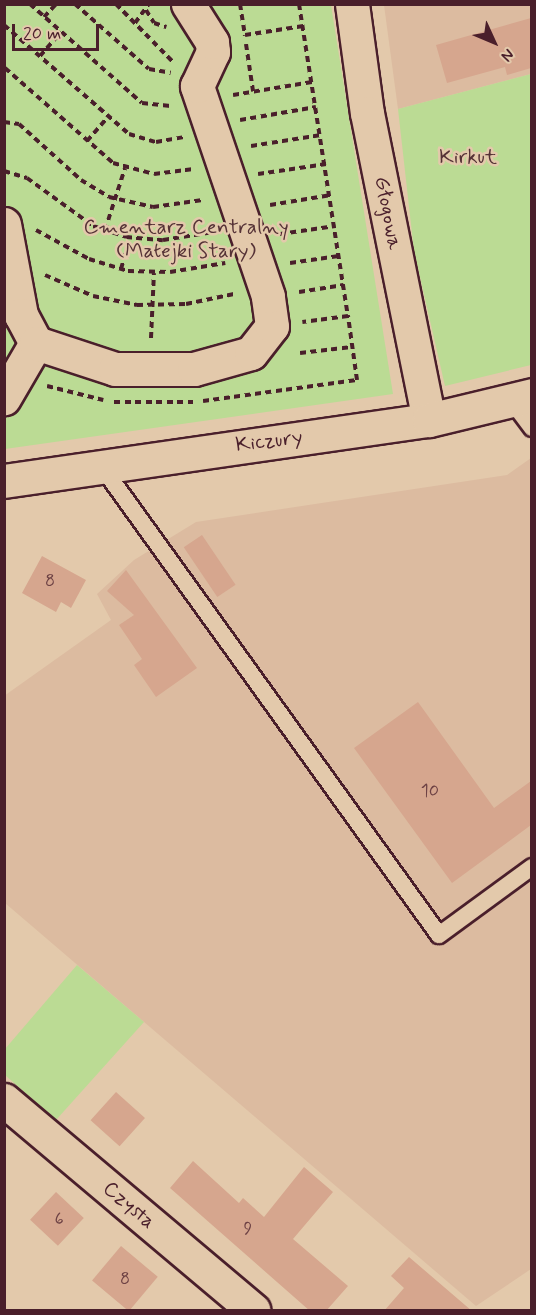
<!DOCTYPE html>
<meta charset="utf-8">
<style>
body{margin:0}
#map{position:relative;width:536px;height:1315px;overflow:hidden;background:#e3c9ab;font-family:Mynerve,sans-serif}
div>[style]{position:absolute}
.built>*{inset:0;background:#dcbba0}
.green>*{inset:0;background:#bbdb94}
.building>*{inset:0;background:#d6a68e;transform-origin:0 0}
.path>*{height:4px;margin-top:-2px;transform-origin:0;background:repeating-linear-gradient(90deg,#4a1f2b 0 6px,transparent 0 10.5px)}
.roads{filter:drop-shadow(2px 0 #4a1f2b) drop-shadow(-2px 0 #4a1f2b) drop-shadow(0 2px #4a1f2b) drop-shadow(0 -2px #4a1f2b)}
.lane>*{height:16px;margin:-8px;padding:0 8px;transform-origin:8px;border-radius:8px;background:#e3c9ab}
.street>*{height:33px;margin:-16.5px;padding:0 16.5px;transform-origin:16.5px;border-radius:16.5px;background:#e3c9ab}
span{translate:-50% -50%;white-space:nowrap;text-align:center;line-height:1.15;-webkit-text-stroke:5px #e3c9ab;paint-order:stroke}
.number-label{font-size:18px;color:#6d4144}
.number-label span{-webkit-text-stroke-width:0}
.park-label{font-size:21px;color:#553236}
.street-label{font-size:21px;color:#4a1f2b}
.frame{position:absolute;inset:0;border:6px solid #4a1f2b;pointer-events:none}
.north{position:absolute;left:464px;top:12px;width:60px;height:60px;-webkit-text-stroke:4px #e3c9ab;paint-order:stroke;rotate:134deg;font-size:16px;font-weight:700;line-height:24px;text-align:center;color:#4a1f2b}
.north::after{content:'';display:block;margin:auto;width:21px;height:27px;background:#4a1f2b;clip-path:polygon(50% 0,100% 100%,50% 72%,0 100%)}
.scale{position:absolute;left:12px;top:24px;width:87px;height:27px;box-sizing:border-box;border:3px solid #4a1f2b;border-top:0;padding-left:8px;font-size:18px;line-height:21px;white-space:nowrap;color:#4a1f2b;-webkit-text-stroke:4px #e3c9ab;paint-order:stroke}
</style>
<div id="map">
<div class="built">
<i style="clip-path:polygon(384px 5px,531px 5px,531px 74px,398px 109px)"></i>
<i style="clip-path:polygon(531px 458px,531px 1269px,476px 1306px,5px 903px,4px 696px,111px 620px,97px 594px,134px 560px,196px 522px,507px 475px)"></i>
</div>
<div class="green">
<i style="clip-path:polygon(4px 5px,331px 5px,393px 394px,5px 449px)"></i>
<i style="clip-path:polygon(531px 74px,531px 365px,445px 386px,414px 251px,398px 109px)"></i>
<i style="clip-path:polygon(77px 965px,144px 1022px,56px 1120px,5px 1075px,5px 1049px)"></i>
</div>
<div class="building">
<i style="clip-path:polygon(531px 18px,531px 68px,507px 75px,505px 67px,447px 83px,436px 45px)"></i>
<i style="left:202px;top:535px;width:60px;height:22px;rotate:56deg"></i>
<i style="clip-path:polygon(42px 556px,86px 580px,71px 608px,61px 602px,56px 612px,22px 593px)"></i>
<i style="clip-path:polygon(126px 570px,197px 668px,156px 697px,134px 665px,142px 659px,119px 625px,134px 615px,107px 591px)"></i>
<i style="clip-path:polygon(418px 702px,494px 808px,531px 781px,531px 825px,452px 883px,354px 748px)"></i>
<i style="left:116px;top:1092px;width:39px;height:38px;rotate:42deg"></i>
<i style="clip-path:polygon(193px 1161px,239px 1203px,243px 1198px,264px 1217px,304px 1167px,333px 1192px,293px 1239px,348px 1286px,326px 1311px,310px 1311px,170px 1188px)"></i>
<i style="left:56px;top:1192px;width:38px;height:38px;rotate:43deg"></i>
<i style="left:121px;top:1246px;width:48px;height:45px;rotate:40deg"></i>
<i style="clip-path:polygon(409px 1257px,472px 1311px,384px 1311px,404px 1288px,391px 1276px)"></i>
</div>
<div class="path">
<i style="left:30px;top:4px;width:149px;rotate:41.5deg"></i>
<i style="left:142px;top:103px;width:31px;rotate:6deg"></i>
<i style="left:75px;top:4px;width:98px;rotate:41.3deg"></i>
<i style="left:149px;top:69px;width:22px;rotate:10deg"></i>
<i style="left:116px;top:4px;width:81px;rotate:45.5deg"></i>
<i style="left:240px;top:4px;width:32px;rotate:81deg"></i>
<i style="left:299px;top:4px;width:316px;rotate:81.1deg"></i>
<i style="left:348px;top:316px;width:46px;rotate:172.6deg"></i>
<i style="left:146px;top:10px;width:15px;rotate:58deg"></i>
<i style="left:154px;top:23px;width:13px;rotate:18deg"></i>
<i style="left:44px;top:17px;width:18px;rotate:-47deg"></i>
<i style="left:135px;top:23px;width:24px;rotate:-54deg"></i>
<i style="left:4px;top:25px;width:166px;rotate:41.1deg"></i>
<i style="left:129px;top:134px;width:28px;rotate:17deg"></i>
<i style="left:156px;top:142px;width:28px;rotate:-10deg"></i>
<i style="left:245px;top:35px;width:59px;rotate:-8.8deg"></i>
<i style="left:246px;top:44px;width:48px;rotate:81.5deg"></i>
<i style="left:40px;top:56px;width:32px;rotate:-49deg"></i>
<i style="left:5px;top:68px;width:144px;rotate:41.3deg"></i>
<i style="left:113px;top:163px;width:42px;rotate:15deg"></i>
<i style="left:154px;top:174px;width:40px;rotate:-7.1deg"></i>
<i style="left:233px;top:95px;width:80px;rotate:-9.3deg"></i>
<i style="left:240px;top:120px;width:77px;rotate:-9.7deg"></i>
<i style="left:4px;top:122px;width:15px;rotate:8deg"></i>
<i style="left:19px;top:124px;width:84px;rotate:42.1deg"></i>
<i style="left:81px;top:180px;width:33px;rotate:31deg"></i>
<i style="left:109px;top:197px;width:45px;rotate:12.8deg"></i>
<i style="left:153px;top:207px;width:50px;rotate:-8deg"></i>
<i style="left:87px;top:141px;width:32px;rotate:-49deg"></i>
<i style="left:251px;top:146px;width:71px;rotate:-8.9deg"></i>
<i style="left:4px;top:171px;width:24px;rotate:17deg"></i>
<i style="left:27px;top:178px;width:82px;rotate:36deg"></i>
<i style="left:93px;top:226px;width:35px;rotate:18deg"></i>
<i style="left:126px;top:237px;width:37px;rotate:5deg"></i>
<i style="left:163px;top:240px;width:51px;rotate:-9.1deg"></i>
<i style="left:258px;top:174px;width:69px;rotate:-8.4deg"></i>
<i style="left:270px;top:205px;width:62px;rotate:-9.3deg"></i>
<i style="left:36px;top:230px;width:60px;rotate:28.7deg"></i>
<i style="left:89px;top:259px;width:41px;rotate:17.1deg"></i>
<i style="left:128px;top:271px;width:42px;rotate:1.4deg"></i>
<i style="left:170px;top:272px;width:56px;rotate:-9.3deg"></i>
<i style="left:105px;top:230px;width:65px;rotate:-72.1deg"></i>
<i style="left:280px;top:234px;width:56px;rotate:-8.3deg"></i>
<i style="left:290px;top:263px;width:49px;rotate:-8.1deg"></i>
<i style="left:121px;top:269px;width:33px;rotate:-74deg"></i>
<i style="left:45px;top:275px;width:52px;rotate:23.6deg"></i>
<i style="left:93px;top:296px;width:45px;rotate:11.6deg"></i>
<i style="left:137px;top:305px;width:49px;rotate:-1.2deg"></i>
<i style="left:186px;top:304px;width:49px;rotate:-11.8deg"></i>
<i style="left:299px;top:292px;width:45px;rotate:-9deg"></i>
<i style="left:151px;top:338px;width:65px;rotate:-87.4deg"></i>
<i style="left:300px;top:353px;width:52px;rotate:-6.6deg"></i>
<i style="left:47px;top:386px;width:58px;rotate:14deg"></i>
<i style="left:203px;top:401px;width:155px;rotate:-7.8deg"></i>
<i style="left:357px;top:380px;width:65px;rotate:-98deg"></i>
<i style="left:114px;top:402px;width:79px"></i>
</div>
<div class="roads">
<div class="lane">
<i style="left:511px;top:400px;width:35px;rotate:53deg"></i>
<i style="left:100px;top:464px;width:580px;rotate:54.26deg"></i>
<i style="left:439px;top:935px;width:115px;rotate:-36.2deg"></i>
</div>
<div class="street">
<i style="left:352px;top:4px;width:110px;rotate:82.2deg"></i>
<i style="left:367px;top:113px;width:313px;rotate:78.6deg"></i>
<i style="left:4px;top:224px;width:93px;rotate:79.4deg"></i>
<i style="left:21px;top:315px;width:32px;rotate:62deg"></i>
<i style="left:36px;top:343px;width:64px;rotate:120.2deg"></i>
<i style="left:36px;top:343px;width:83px;rotate:18.2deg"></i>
<i style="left:115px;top:369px;width:79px"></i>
<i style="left:194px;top:369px;width:59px;rotate:-15.7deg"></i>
<i style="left:251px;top:353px;width:34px;rotate:-52deg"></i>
<i style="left:272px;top:326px;width:30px;rotate:-98deg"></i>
<i style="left:268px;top:296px;width:222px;rotate:-108.7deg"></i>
<i style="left:197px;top:86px;width:38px;rotate:-65deg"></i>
<i style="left:213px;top:52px;width:10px;rotate:-96deg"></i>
<i style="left:212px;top:42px;width:45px;rotate:-122.3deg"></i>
<i style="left:4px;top:481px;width:429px;rotate:-8.2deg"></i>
<i style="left:429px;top:420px;width:106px;rotate:-13.6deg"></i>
<i style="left:4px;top:1100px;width:326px;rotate:40.1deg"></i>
</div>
</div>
<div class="number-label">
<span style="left:50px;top:581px">8</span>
<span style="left:430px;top:791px">10</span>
<span style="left:59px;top:1219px">6</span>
<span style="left:248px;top:1229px">9</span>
<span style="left:125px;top:1279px">8</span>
</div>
<div class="park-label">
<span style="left:468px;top:157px">Kirkut</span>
<span style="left:186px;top:239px">Cmentarz Centralny<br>(Matejki Stary)</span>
</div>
<div class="street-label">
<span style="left:388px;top:213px;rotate:79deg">Głogowa</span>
<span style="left:269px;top:441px;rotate:-7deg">Kiczury</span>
<span style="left:129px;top:1205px;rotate:40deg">Czysta</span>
</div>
<div class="frame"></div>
<div class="north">N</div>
<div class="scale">20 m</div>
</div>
